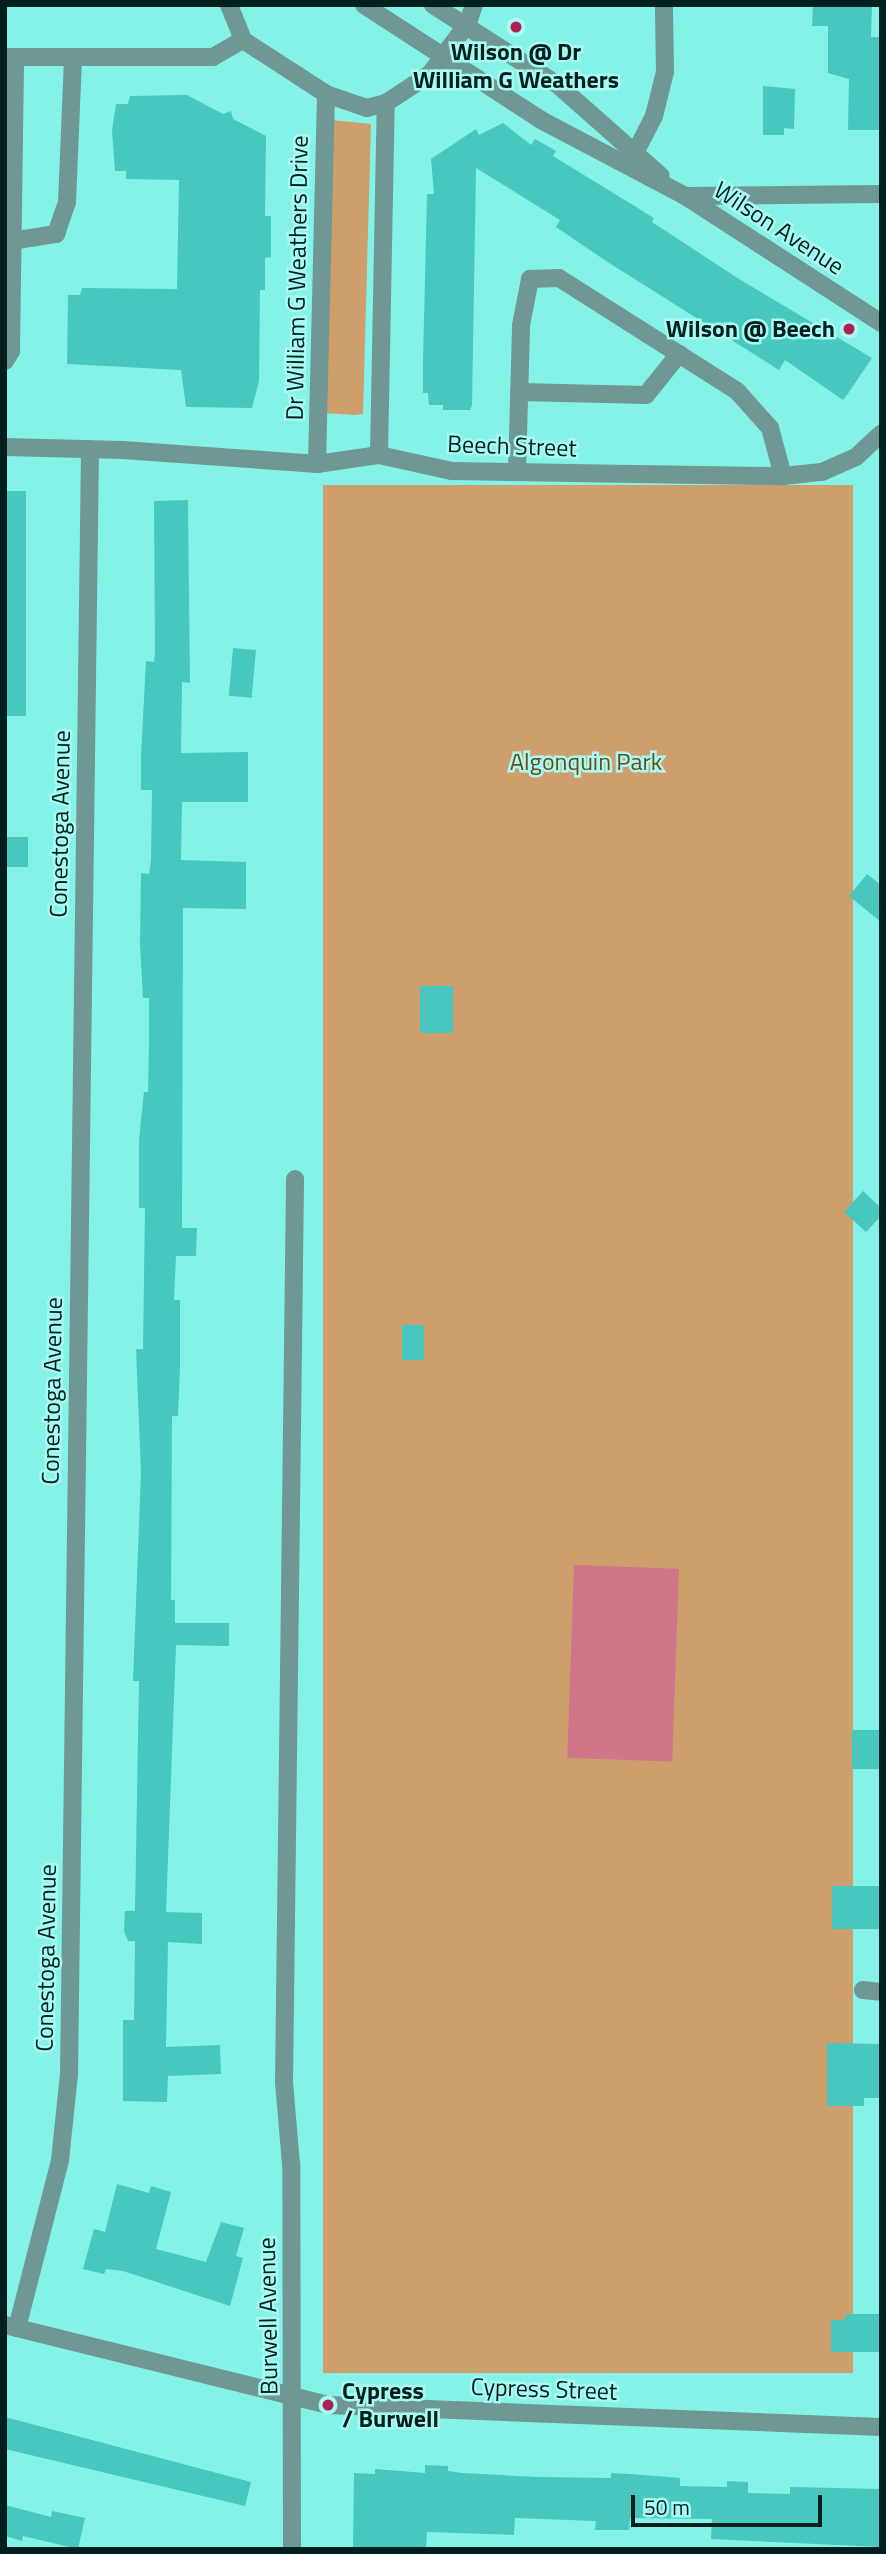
<!DOCTYPE html>
<style>
body{margin:0}
#map{position:relative;width:886px;height:2554px;overflow:hidden;background:#85f2e8;font-family:"Titillium Web",sans-serif}
div>[style]{position:absolute}
.green>*{inset:0;background:#ce9f6c;transform-origin:0 0}
.water>*{inset:0;background:#cf7788;transform-origin:0 0}
.building>*{inset:0;background:#47c7be;transform-origin:0 0}
.minor>*{height:18px;margin:-9px;padding:0 9px;transform-origin:9px;border-radius:9px;background:#6f9894}
.dots>*{width:19px;height:19px;translate:-50% -50%;box-sizing:border-box;border:4px solid #a8fbf3;border-radius:50%}
span{translate:-50% -50%;white-space:nowrap;text-align:center;line-height:1.15;-webkit-text-stroke:5px #a8fbf3;paint-order:stroke}
.poi-label{font-size:24px;color:#001f1d;font-weight:700}
.right{translate:-100% -50%;text-align:right}
.left{translate:0 -50%;text-align:left}
.street-label{font-size:24px;color:#001f1d}
.park-label{font-size:24px;color:#714814}
.frame{position:absolute;inset:0;border:7px solid #001f1d;pointer-events:none}
.scale{position:absolute;left:631px;top:2495px;width:191px;height:32px;box-sizing:border-box;border:4px solid #001f1d;border-top:0;padding-left:9px;font-size:21px;line-height:24px;white-space:nowrap;color:#001f1d;-webkit-text-stroke:5px #a8fbf3;paint-order:stroke}
</style>
<div id="map">
<div class="green">
<i style="clip-path:polygon(332px 120px,371px 124px,363px 414px,354px 415px,323px 413px)"></i>
<i style="left:323px;top:485px;width:530px;height:1888px"></i>
</div>
<div class="water">
<i style="left:574px;top:1565px;width:105px;height:193px;rotate:2deg"></i>
</div>
<div class="building">
<i style="clip-path:polygon(813px 5px,872px 5px,871px 37px,881px 37px,881px 130px,848px 130px,849px 79px,828px 73px,828px 26px,812px 26px)"></i>
<i style="clip-path:polygon(763px 86px,795px 89px,794px 129px,784px 128px,784px 135px,763px 135px)"></i>
<i style="clip-path:polygon(187px 95px,223px 114px,231px 111px,233px 119px,266px 136px,265px 216px,271px 216px,271px 257px,265px 258px,265px 290px,260px 290px,259px 381px,252px 408px,186px 407px,181px 370px,67px 364px,68px 295px,80px 295px,82px 288px,177px 289px,179px 180px,126px 179px,126px 171px,115px 171px,112px 130px,116px 104px,128px 104px,130px 96px)"></i>
<i style="clip-path:polygon(503px 123px,531px 145px,535px 139px,556px 151px,553px 156px,654px 218px,652px 222px,739px 279px,872px 358px,847px 395px,843px 400px,785px 360px,779px 370px,606px 261px,556px 227px,560px 220px,476px 168px,472px 405px,470px 410px,443px 410px,443px 405px,429px 405px,428px 393px,423px 393px,423px 362px,427px 194px,434px 194px,431px 159px,476px 129px,479px 135px)"></i>
<i style="left:5px;top:491px;width:21px;height:225px"></i>
<i style="clip-path:polygon(188px 500px,190px 683px,182px 682px,181px 753px,248px 752px,248px 802px,182px 802px,181px 860px,246px 862px,246px 909px,183px 908px,182px 1228px,197px 1228px,196px 1256px,176px 1256px,174px 1300px,180px 1300px,180px 1367px,178px 1416px,172px 1416px,171px 1600px,175px 1600px,175px 1623px,229px 1623px,229px 1646px,176px 1645px,166px 1912px,202px 1913px,202px 1944px,168px 1942px,166px 2047px,220px 2045px,221px 2074px,168px 2076px,167px 2102px,123px 2101px,123px 2020px,134px 2020px,135px 1941px,128px 1941px,124px 1931px,125px 1911px,135px 1911px,139px 1681px,133px 1681px,141px 1473px,136px 1349px,143px 1349px,145px 1208px,139px 1208px,139px 1139px,144px 1092px,148px 1092px,149px 1046px,149px 998px,143px 998px,140px 944px,141px 873px,149px 874px,151px 860px,152px 790px,141px 790px,141px 756px,146px 661px,154px 662px,155px 652px,154px 501px)"></i>
<i style="left:233px;top:648px;width:23px;height:48px;rotate:5deg"></i>
<i style="left:5px;top:837px;width:23px;height:30px"></i>
<i style="clip-path:polygon(867px 874px,881px 885px,881px 922px,849px 896px)"></i>
<i style="left:453px;top:986px;width:47px;height:33px;rotate:90deg"></i>
<i style="clip-path:polygon(863px 1191px,881px 1208px,881px 1216px,866px 1232px,844px 1212px)"></i>
<i style="left:402px;top:1325px;width:22px;height:35px"></i>
<i style="left:852px;top:1730px;width:29px;height:39px"></i>
<i style="left:881px;top:1886px;width:43px;height:49px;rotate:90deg"></i>
<i style="clip-path:polygon(827px 2043px,881px 2044px,881px 2098px,864px 2098px,864px 2106px,827px 2106px)"></i>
<i style="clip-path:polygon(117px 2184px,149px 2193px,151px 2186px,171px 2192px,156px 2249px,206px 2262px,221px 2222px,244px 2228px,236px 2256px,243px 2258px,230px 2306px,123px 2271px,106px 2269px,104px 2274px,83px 2269px,94px 2229px,105px 2232px)"></i>
<i style="clip-path:polygon(845px 2314px,881px 2314px,881px 2352px,831px 2352px,831px 2320px,845px 2320px)"></i>
<i style="clip-path:polygon(5px 2417px,251px 2482px,245px 2506px,5px 2449px)"></i>
<i style="clip-path:polygon(425px 2465px,448px 2466px,448px 2471px,462px 2473px,539px 2477px,611px 2478px,611px 2473px,631px 2474px,680px 2478px,680px 2486px,727px 2487px,727px 2481px,748px 2482px,748px 2493px,790px 2494px,790px 2487px,881px 2489px,881px 2547px,711px 2539px,712px 2519px,630px 2518px,629px 2530px,595px 2530px,596px 2521px,515px 2518px,514px 2535px,427px 2532px,426px 2549px,353px 2549px,354px 2473px,375px 2474px,375px 2469px,425px 2473px)"></i>
<i style="clip-path:polygon(5px 2505px,51px 2517px,52px 2511px,85px 2518px,78px 2549px,23px 2536px,22px 2541px,5px 2536px)"></i>
</div>
<div class="minor">
<i style="left:229px;top:5px;width:38px;rotate:68deg"></i>
<i style="left:243px;top:40px;width:99px;rotate:33deg"></i>
<i style="left:326px;top:94px;width:43px;rotate:18.9deg"></i>
<i style="left:367px;top:108px;width:20px;rotate:-15deg"></i>
<i style="left:386px;top:103px;width:53px;rotate:-33.4deg"></i>
<i style="left:430px;top:74px;width:64px;rotate:-53.3deg"></i>
<i style="left:468px;top:23px;width:19px;rotate:-72deg"></i>
<i style="left:364px;top:5px;width:211px;rotate:33deg"></i>
<i style="left:541px;top:120px;width:163px;rotate:27.8deg"></i>
<i style="left:685px;top:196px;width:234px;rotate:32.9deg"></i>
<i style="left:433px;top:5px;width:148px;rotate:32.6deg"></i>
<i style="left:558px;top:85px;width:137px;rotate:41.5deg"></i>
<i style="left:6px;top:57px;width:207px"></i>
<i style="left:213px;top:57px;width:34px;rotate:-30deg"></i>
<i style="left:635px;top:153px;width:42px;rotate:-62.8deg"></i>
<i style="left:654px;top:116px;width:45px;rotate:-76deg"></i>
<i style="left:665px;top:72px;width:67px;rotate:-90.9deg"></i>
<i style="left:685px;top:196px;width:196px;rotate:-0.6deg"></i>
<i style="left:5px;top:242px;width:52px;rotate:-8.9deg"></i>
<i style="left:56px;top:234px;width:34px;rotate:-71deg"></i>
<i style="left:67px;top:202px;width:145px;rotate:-87.6deg"></i>
<i style="left:5px;top:361px;width:12px;rotate:-59deg"></i>
<i style="left:11px;top:351px;width:294px;rotate:-89.2deg"></i>
<i style="left:519px;top:392px;width:127px;rotate:1.4deg"></i>
<i style="left:646px;top:395px;width:53px;rotate:-51.2deg"></i>
<i style="left:5px;top:447px;width:118px;rotate:1.5deg"></i>
<i style="left:123px;top:450px;width:195px;rotate:4.1deg"></i>
<i style="left:317px;top:464px;width:63px;rotate:-8.3deg"></i>
<i style="left:379px;top:455px;width:75px;rotate:12.4deg"></i>
<i style="left:452px;top:471px;width:331px;rotate:0.9deg"></i>
<i style="left:783px;top:476px;width:39px;rotate:-6deg"></i>
<i style="left:822px;top:472px;width:37px;rotate:-24deg"></i>
<i style="left:856px;top:457px;width:34px;rotate:-43deg"></i>
<i style="left:379px;top:455px;width:352px;rotate:-88.9deg"></i>
<i style="left:317px;top:464px;width:370px;rotate:-88.6deg"></i>
<i style="left:517px;top:472px;width:147px;rotate:-88.4deg"></i>
<i style="left:521px;top:325px;width:47px;rotate:-78.9deg"></i>
<i style="left:530px;top:279px;width:29px;rotate:-2deg"></i>
<i style="left:559px;top:278px;width:211px;rotate:32.4deg"></i>
<i style="left:737px;top:391px;width:50px;rotate:48.3deg"></i>
<i style="left:770px;top:428px;width:50px;rotate:74.8deg"></i>
<i style="left:863px;top:1990px;width:18px;rotate:6deg"></i>
<i style="left:5px;top:2325px;width:333px;rotate:13.9deg"></i>
<i style="left:328px;top:2405px;width:553px;rotate:2.28deg"></i>
<i style="left:17px;top:2328px;width:173px;rotate:-75.6deg"></i>
<i style="left:60px;top:2160px;width:85px;rotate:-84deg"></i>
<i style="left:69px;top:2075px;width:1626px;rotate:-89.26deg"></i>
<i style="left:292px;top:2549px;width:385px;rotate:-90.1deg"></i>
<i style="left:291px;top:2164px;width:81px;rotate:-94.9deg"></i>
<i style="left:284px;top:2083px;width:904px;rotate:-89.3deg"></i>
</div>
<div class="dots">
<i style="left:516px;top:27px;background:#b01f50"></i>
<i style="left:849px;top:329px;background:#b01f50"></i>
<i style="left:328px;top:2405px;background:#b01f50"></i>
</div>
<div class="poi-label">
<span style="left:516px;top:66px">Wilson @ Dr<br>William G Weathers</span>
<span class="right" style="left:835px;top:329px">Wilson @ Beech</span>
<span class="left" style="left:342px;top:2405px">Cypress<br>/ Burwell</span>
</div>
<div class="street-label">
<span style="left:779px;top:228px;rotate:33deg">Wilson Avenue</span>
<span style="left:297px;top:278px;rotate:-89deg">Dr William G Weathers Drive</span>
<span style="left:512px;top:446px;rotate:2deg">Beech Street</span>
<span style="left:60px;top:824px;rotate:-89deg">Conestoga Avenue</span>
<span style="left:52px;top:1391px;rotate:-89deg">Conestoga Avenue</span>
<span style="left:46px;top:1958px;rotate:-89deg">Conestoga Avenue</span>
<span style="left:268px;top:2316px;rotate:-91deg">Burwell Avenue</span>
<span style="left:544px;top:2389px;rotate:2deg">Cypress Street</span>
</div>
<div class="park-label">
<span style="left:586px;top:762px">Algonquin Park</span>
</div>
<div class="frame"></div>
<div class="scale">50 m</div>
</div>
